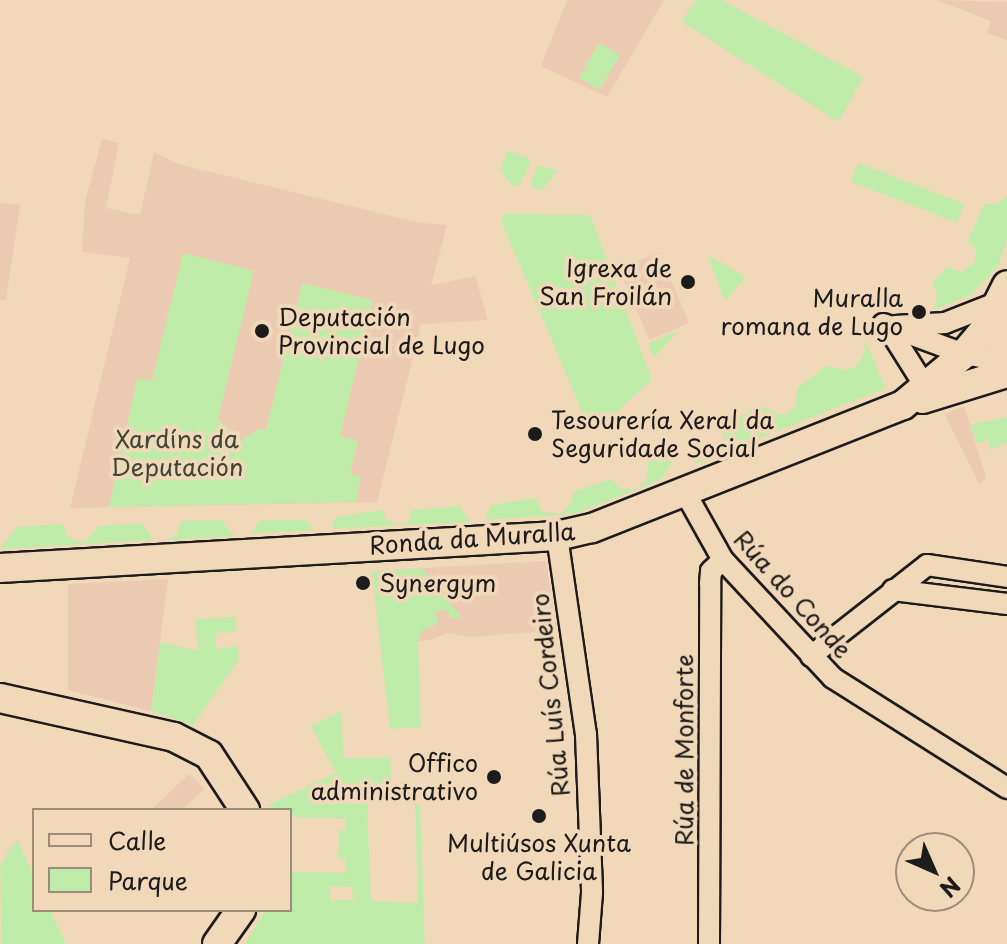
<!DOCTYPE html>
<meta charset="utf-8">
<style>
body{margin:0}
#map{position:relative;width:1007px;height:944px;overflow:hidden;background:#f1d8b9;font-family:"Playpen Sans",sans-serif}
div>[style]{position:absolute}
.built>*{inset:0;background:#edcab2;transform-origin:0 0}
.green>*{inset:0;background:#c0eca9;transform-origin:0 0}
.roads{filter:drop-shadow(2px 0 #1c1c1c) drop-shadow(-2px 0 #1c1c1c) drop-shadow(0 2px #1c1c1c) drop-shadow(0 -2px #1c1c1c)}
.street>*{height:20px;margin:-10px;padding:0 10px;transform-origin:10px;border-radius:10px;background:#f1d8b9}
.secondary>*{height:28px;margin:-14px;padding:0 14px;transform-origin:14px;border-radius:14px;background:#f1d8b9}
.dots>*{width:22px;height:22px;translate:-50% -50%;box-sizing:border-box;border:4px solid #f1d8b9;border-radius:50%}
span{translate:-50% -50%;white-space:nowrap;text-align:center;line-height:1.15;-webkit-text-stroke:8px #f1d8b9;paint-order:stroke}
.poi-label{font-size:24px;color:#1c1c1c}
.right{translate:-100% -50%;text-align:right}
.left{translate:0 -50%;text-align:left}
.park-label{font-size:24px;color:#3d4638}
.street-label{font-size:24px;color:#1c1c1c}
.legend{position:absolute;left:32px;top:808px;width:260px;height:104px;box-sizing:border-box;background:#f1d8b9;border:2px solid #9c8d7a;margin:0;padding:10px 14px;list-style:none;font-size:24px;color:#1c1c1c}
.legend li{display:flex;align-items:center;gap:16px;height:40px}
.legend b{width:40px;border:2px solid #9c8d7a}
.north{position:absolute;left:895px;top:832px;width:80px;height:80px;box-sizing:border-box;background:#f1d8b9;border:2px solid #9c8d7a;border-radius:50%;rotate:135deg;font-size:22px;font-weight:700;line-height:32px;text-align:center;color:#1c1c1c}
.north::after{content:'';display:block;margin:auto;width:28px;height:36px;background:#1c1c1c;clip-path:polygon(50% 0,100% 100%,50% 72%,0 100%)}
</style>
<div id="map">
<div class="built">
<i style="clip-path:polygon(567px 0,664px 0,607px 97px,541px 66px)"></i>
<i style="clip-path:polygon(937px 0,1007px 2px,1007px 40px,987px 33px,991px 21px)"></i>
<i style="clip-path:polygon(102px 139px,119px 143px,106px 208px,140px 215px,154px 152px,178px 164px,420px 223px,447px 225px,431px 285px,475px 276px,488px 320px,421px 324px,377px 502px,70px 508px,130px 258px,82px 252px,85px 201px)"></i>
<i style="clip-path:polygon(0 203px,20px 205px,6px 300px,0 300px)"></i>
<i style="left:659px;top:252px;width:77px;height:43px;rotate:67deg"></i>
<i style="clip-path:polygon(964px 406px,986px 478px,979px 484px,944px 414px)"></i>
<i style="clip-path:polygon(546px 561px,557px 630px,470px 637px,447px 633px,430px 640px,380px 644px,372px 571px)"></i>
<i style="clip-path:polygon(168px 579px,151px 711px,68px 690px,68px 584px)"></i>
<i style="clip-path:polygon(189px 774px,205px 789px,181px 810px,151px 810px)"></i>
</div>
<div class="green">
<i style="clip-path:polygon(696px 0,722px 0,863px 77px,839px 122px,682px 22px)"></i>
<i style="left:599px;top:43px;width:24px;height:40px;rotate:30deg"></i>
<i style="clip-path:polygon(508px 150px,531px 160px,520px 185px,512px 186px,500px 170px)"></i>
<i style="left:858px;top:163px;width:114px;height:20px;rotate:21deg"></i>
<i style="clip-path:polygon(538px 165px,557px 171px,542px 191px,530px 185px)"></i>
<i style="clip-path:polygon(1007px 196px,1007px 240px,998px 266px,971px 295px,933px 310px,938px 296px,932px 284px,947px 267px,962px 272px,975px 262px,976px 251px,968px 241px,984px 204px,996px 204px)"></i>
<i style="clip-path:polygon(505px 214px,590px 215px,652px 380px,606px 421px,584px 416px,501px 221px)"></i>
<i style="clip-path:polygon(183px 253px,254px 271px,218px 419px,240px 441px,258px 429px,266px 430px,302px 283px,373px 300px,340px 436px,358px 441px,350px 474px,361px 477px,356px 502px,109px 507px,136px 383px,138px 378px,152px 381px)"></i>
<i style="clip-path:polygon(707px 255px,746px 277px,725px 301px)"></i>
<i style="clip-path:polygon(678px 331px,655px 357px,652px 355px,648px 343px)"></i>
<i style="clip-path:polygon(864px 338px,886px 388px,695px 464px,693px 461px,686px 446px,712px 455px,723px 446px,723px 427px,759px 405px,784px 416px,796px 406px,797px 388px,828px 365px,843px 370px,857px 366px,865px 352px)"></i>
<i style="clip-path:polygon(1007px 417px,1007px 442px,991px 450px,988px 440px,977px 444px,970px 425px)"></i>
<i style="clip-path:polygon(668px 454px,671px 465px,661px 479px,620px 496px,574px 514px,485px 520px,491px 505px,535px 498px,543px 512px,561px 514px,572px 502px,573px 492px,611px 479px,621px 489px,635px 489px,646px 481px,648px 462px)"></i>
<i style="clip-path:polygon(460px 506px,470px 522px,331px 529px,336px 517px,382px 510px,387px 520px,399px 526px,409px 521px,412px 510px)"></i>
<i style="clip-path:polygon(221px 520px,234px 536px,166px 540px,177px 533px,181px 521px)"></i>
<i style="clip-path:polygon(260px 520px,306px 520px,314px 530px,251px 534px)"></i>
<i style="clip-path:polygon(142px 523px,154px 540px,0 549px,17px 527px,63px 524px,68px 537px,84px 543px,99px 526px)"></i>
<i style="clip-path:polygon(422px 568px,463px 619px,450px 618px,448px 610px,435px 611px,438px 623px,423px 630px,418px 641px,421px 727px,390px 729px,372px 571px)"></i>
<i style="clip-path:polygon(235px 617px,236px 632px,216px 633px,216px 649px,237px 646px,239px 659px,193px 725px,151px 711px,160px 642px,198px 651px,195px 619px)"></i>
<i style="clip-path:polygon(evenodd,341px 711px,344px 759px,390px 757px,392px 788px,348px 790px,349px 804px,367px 804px,371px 901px,418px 903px,415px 804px,420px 804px,425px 944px,245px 944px,265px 910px,290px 910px,290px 872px,346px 873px,346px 860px,338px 859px,339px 830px,346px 830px,346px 819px,290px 817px,290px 810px,266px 806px,336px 773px,311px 726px,341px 711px,330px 886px,352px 887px,353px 900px,330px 900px,330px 886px)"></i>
<i style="clip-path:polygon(17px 839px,34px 876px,34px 910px,50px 910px,66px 944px,2px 944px,0 865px)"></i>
</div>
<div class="roads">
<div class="street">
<i style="left:883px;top:324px;width:86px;rotate:20.3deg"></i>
<i style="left:964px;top:354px;width:44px;rotate:10.5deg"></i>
<i style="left:887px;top:326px;width:73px;rotate:57.8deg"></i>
<i style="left:895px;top:326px;width:50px;rotate:-3.4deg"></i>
<i style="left:945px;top:323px;width:60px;rotate:-21.4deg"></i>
<i style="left:685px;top:492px;width:78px;rotate:60.8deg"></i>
<i style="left:723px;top:560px;width:161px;rotate:47deg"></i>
<i style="left:833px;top:678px;width:206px;rotate:32.3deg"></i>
<i style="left:557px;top:536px;width:200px;rotate:81.7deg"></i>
<i style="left:586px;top:734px;width:159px;rotate:87.8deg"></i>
<i style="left:592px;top:893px;width:51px;rotate:94.5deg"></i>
<i style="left:893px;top:590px;width:115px;rotate:7deg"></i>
<i style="left:811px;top:656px;width:147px;rotate:-38.1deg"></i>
<i style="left:927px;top:565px;width:81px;rotate:8.5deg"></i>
<i style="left:709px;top:944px;width:361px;rotate:-89.8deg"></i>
<i style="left:710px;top:583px;width:12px;rotate:-85deg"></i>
<i style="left:711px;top:571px;width:16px;rotate:-43deg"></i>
</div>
<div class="secondary">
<i style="left:1000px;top:305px;width:33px;rotate:95deg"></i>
<i style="left:997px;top:338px;width:16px;rotate:50deg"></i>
<i style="left:923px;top:399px;width:88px;rotate:-17.2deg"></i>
<i style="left:0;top:568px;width:558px;rotate:-3.29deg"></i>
<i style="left:557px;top:536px;width:36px;rotate:-13deg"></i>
<i style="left:592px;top:528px;width:334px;rotate:-21.6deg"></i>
<i style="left:903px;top:405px;width:80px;rotate:-39.9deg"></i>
<i style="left:964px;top:354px;width:33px;rotate:-50deg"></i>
<i style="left:985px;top:329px;width:49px;rotate:-63.4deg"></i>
<i style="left:0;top:698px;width:178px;rotate:12.6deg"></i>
<i style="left:174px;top:737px;width:39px;rotate:27deg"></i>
<i style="left:209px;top:755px;width:66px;rotate:56.8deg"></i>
<i style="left:217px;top:944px;width:42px;rotate:-54.8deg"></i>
</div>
</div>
<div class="dots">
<i style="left:688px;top:282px;background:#1c1c1c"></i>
<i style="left:919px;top:312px;background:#1c1c1c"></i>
<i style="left:262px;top:331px;background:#1c1c1c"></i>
<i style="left:535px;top:434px;background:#1c1c1c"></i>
<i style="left:363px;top:583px;background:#1c1c1c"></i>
<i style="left:494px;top:777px;background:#1c1c1c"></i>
<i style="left:539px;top:816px;background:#1c1c1c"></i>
</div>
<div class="poi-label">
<span class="right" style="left:672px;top:282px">Igrexa de<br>San Froilán</span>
<span class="right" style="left:903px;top:312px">Muralla<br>romana de Lugo</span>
<span class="left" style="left:278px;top:331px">Deputación<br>Provincial de Lugo</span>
<span class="left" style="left:551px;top:434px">Tesourería Xeral da<br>Seguridade Social</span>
<span class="left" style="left:379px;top:583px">Synergym</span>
<span class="right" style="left:478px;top:777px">Offico<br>administrativo</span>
<span style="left:539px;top:857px">Multiúsos Xunta<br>de Galicia</span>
</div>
<div class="park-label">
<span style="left:177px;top:453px">Xardíns da<br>Deputación</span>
</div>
<div class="street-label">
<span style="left:472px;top:538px;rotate:-4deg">Ronda da Muralla</span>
<span style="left:793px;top:594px;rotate:48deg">Rúa do Conde</span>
<span style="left:550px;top:695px;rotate:-96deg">Rúa Luís Cordeiro</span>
<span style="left:684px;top:750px;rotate:-90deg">Rúa de Monforte</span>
</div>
<ul class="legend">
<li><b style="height:10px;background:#f1d8b9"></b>Calle</li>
<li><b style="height:22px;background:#c0eca9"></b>Parque</li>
</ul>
<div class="north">N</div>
</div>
